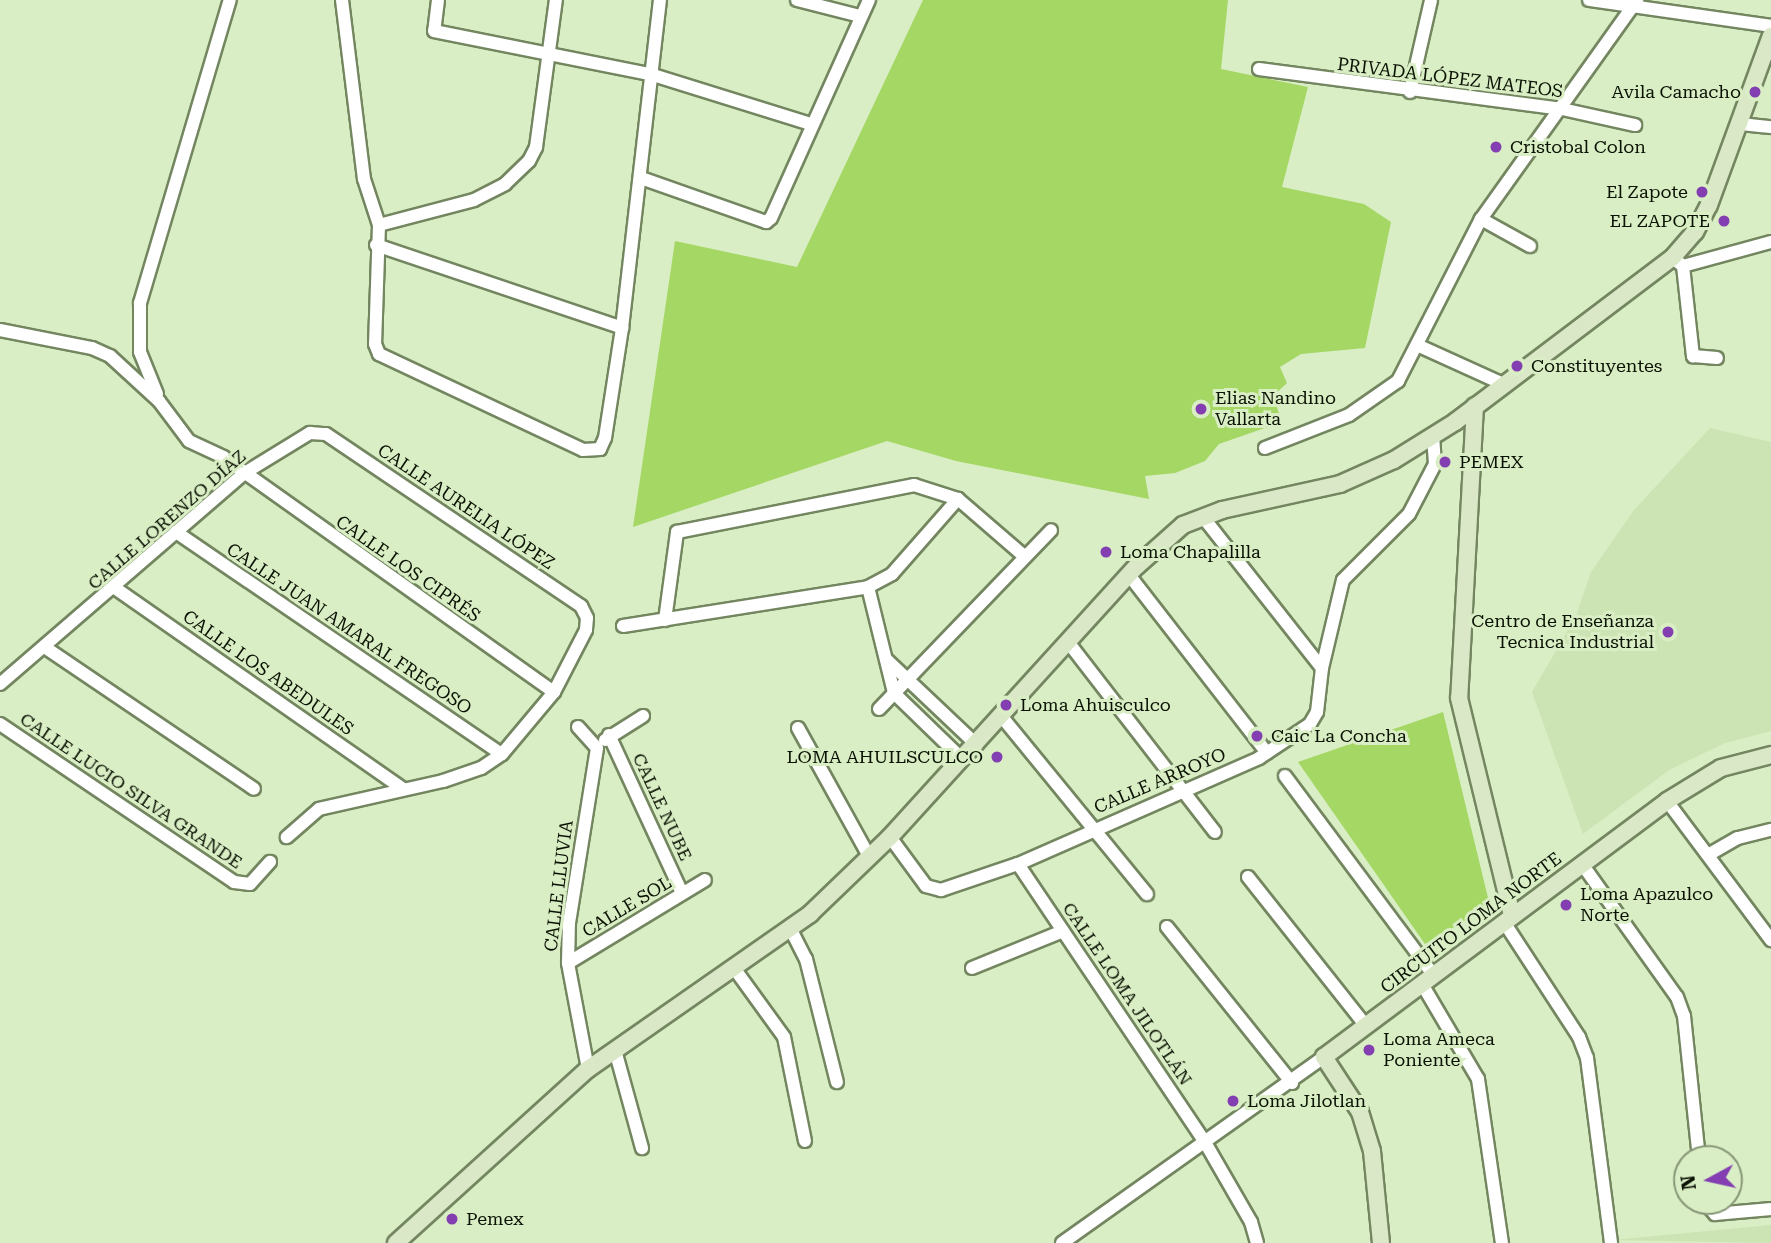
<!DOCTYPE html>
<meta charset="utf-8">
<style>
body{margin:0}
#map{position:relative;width:1771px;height:1243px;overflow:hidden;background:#d9eec4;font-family:"Roboto Serif",serif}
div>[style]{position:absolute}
.built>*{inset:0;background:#cce4b3}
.green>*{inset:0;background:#a5d764}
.roads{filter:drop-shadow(2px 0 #738660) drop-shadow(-2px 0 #738660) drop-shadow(0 2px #738660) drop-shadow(0 -2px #738660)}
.street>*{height:12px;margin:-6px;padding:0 6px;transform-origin:6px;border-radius:6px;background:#fff}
.secondary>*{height:16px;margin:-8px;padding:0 8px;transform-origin:8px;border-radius:8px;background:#dae8c8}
.dots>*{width:19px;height:19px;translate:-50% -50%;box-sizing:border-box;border:4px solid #d9eec4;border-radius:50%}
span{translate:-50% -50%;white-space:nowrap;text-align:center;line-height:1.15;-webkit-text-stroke:6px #d9eec4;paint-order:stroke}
.street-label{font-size:18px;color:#0b1204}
.poi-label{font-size:18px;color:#0b1204}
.right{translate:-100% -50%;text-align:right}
.left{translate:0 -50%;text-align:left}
.north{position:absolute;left:1673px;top:1145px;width:70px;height:70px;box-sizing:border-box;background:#d9eec4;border:2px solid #879677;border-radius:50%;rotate:262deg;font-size:19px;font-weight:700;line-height:28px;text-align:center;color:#0b1204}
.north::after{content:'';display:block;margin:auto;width:24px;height:32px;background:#833eb1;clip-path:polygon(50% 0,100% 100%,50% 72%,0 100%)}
</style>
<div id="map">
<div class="built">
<i style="clip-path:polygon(1710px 428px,1771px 442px,1771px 731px,1725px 743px,1669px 770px,1583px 834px,1532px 692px,1576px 616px,1591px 572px,1634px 510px)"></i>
<i style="clip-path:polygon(1771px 1225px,1771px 1243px,1613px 1240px)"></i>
</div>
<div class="green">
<i style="clip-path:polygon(923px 0,1228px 0,1221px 69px,1308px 87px,1282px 187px,1364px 204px,1391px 222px,1365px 348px,1301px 354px,1280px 367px,1287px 383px,1273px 396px,1282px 422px,1219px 444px,1205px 461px,1175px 473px,1145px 476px,1149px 499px,956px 461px,887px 441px,633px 527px,675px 241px,797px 267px)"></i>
<i style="clip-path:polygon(1443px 712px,1490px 906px,1425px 944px,1298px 762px)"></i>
</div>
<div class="roads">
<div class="street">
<i style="left:342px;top:0;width:180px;rotate:83deg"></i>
<i style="left:364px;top:179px;width:48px;rotate:71.9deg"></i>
<i style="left:379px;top:225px;width:119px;rotate:91.9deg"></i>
<i style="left:375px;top:344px;width:11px;rotate:68deg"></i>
<i style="left:379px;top:354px;width:225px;rotate:25.2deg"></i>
<i style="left:583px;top:450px;width:17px;rotate:-3deg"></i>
<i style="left:600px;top:449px;width:12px;rotate:-66deg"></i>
<i style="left:605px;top:438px;width:111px;rotate:-81.2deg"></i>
<i style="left:622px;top:328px;width:330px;rotate:-83.4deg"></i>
<i style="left:438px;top:0;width:31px;rotate:97deg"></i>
<i style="left:434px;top:31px;width:220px;rotate:11.3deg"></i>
<i style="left:650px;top:74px;width:169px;rotate:17.3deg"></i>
<i style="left:797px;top:0;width:65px;rotate:14.3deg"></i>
<i style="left:1589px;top:0;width:184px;rotate:8.1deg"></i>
<i style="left:1259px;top:69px;width:306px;rotate:7.5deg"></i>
<i style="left:1562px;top:109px;width:75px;rotate:12.4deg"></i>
<i style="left:1410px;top:92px;width:94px;rotate:-77.1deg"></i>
<i style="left:1741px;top:124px;width:30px;rotate:6deg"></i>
<i style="left:641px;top:178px;width:133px;rotate:19.4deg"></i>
<i style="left:766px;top:222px;width:6px;rotate:-39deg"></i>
<i style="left:771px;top:218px;width:239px;rotate:-65.8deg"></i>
<i style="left:1481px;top:219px;width:56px;rotate:28.9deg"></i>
<i style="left:379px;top:225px;width:98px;rotate:-14.7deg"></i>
<i style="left:474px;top:200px;width:35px;rotate:-27deg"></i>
<i style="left:505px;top:184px;width:33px;rotate:-44deg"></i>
<i style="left:529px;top:161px;width:16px;rotate:-63deg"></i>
<i style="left:536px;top:147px;width:148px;rotate:-82.3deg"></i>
<i style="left:376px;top:245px;width:260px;rotate:18.6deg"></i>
<i style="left:1678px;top:262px;width:6px;rotate:39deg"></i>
<i style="left:1683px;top:266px;width:91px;rotate:-15.3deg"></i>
<i style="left:1683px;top:266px;width:91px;rotate:83.7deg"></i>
<i style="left:1693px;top:356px;width:24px;rotate:5deg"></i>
<i style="left:0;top:330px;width:94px;rotate:11.1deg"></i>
<i style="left:92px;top:348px;width:20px;rotate:24deg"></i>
<i style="left:110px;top:356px;width:67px;rotate:42.6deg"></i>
<i style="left:159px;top:401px;width:50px;rotate:53.1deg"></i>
<i style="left:189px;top:441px;width:38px;rotate:25deg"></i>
<i style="left:223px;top:457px;width:406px;rotate:35.4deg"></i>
<i style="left:1417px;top:345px;width:94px;rotate:24.4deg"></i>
<i style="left:157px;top:394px;width:45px;rotate:-112deg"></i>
<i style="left:140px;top:352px;width:49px;rotate:-90deg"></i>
<i style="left:140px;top:303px;width:316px;rotate:-73.5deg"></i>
<i style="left:1265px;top:448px;width:90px;rotate:-21.4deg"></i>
<i style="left:1349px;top:415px;width:60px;rotate:-34.8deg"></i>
<i style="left:1398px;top:381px;width:182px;rotate:-62.9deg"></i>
<i style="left:1481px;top:219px;width:269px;rotate:-54.5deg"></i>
<i style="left:1203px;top:517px;width:192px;rotate:51.8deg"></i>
<i style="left:176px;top:532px;width:394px;rotate:34.3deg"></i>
<i style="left:1129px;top:575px;width:225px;rotate:52.2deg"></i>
<i style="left:868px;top:587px;width:109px;rotate:76.2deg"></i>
<i style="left:894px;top:693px;width:95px;rotate:44.1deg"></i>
<i style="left:115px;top:588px;width:350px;rotate:34.9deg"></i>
<i style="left:665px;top:620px;width:89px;rotate:-82.2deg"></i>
<i style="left:677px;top:532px;width:242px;rotate:-11.2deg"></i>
<i style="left:914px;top:485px;width:46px;rotate:17.7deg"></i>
<i style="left:958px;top:499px;width:87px;rotate:40.8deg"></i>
<i style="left:623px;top:626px;width:248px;rotate:-9deg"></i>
<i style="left:868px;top:587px;width:27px;rotate:-28deg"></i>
<i style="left:892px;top:574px;width:100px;rotate:-48.7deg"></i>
<i style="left:1068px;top:642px;width:240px;rotate:52.3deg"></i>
<i style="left:46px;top:648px;width:251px;rotate:34.1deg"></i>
<i style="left:886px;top:659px;width:125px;rotate:43.4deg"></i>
<i style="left:0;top:684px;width:321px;rotate:-40.8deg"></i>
<i style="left:243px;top:474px;width:79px;rotate:-31.5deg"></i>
<i style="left:310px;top:433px;width:16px;rotate:4deg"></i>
<i style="left:326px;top:434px;width:308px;rotate:34deg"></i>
<i style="left:581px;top:606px;width:13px;rotate:63deg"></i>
<i style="left:587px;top:618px;width:12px;rotate:95deg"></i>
<i style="left:586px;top:630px;width:70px;rotate:117.3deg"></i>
<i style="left:554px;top:692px;width:81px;rotate:130deg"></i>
<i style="left:502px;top:754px;width:25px;rotate:146deg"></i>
<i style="left:481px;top:768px;width:40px;rotate:161.1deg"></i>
<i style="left:443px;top:781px;width:127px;rotate:167.3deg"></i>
<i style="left:319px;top:809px;width:43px;rotate:138.8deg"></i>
<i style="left:879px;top:709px;width:248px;rotate:-46.1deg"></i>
<i style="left:1002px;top:717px;width:229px;rotate:50.7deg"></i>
<i style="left:0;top:724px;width:282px;rotate:34deg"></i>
<i style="left:234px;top:882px;width:16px;rotate:7deg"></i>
<i style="left:250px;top:884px;width:30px;rotate:-48deg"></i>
<i style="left:578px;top:727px;width:28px;rotate:48deg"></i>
<i style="left:798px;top:728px;width:149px;rotate:61deg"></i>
<i style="left:609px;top:735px;width:174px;rotate:65.2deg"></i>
<i style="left:605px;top:740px;width:45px;rotate:-32.3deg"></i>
<i style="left:1285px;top:776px;width:249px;rotate:53.3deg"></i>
<i style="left:1667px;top:801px;width:174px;rotate:53.2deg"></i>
<i style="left:890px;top:837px;width:61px;rotate:53.7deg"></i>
<i style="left:926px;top:886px;width:16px;rotate:15deg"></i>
<i style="left:941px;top:890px;width:81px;rotate:-18.7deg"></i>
<i style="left:1018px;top:864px;width:263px;rotate:-23.7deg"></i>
<i style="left:1259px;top:758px;width:61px;rotate:-33.7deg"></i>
<i style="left:1310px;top:724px;width:14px;rotate:-60deg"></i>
<i style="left:1317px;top:712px;width:44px;rotate:-83.5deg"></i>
<i style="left:1322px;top:668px;width:90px;rotate:-76.6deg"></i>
<i style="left:1343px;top:580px;width:93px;rotate:-45deg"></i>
<i style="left:1409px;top:514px;width:56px;rotate:-62.5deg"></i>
<i style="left:1435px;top:464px;width:29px;rotate:-94deg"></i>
<i style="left:1708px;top:855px;width:34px;rotate:-30deg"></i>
<i style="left:1738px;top:838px;width:34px;rotate:-14deg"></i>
<i style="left:1018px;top:864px;width:337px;rotate:56.1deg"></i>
<i style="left:1206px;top:1144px;width:90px;rotate:60deg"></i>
<i style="left:1251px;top:1222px;width:22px;rotate:74deg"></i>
<i style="left:1582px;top:864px;width:163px;rotate:54.5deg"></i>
<i style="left:1677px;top:997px;width:20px;rotate:70deg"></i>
<i style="left:1684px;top:1016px;width:144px;rotate:84deg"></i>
<i style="left:1248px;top:877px;width:190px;rotate:51.6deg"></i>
<i style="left:1504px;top:922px;width:137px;rotate:56.9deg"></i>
<i style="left:1579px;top:1037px;width:22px;rotate:69deg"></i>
<i style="left:1587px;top:1058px;width:187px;rotate:82.6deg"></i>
<i style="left:1167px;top:927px;width:200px;rotate:51.3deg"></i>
<i style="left:790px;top:928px;width:35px;rotate:63deg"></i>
<i style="left:806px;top:959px;width:127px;rotate:75.9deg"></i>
<i style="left:568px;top:963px;width:160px;rotate:-31.2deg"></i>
<i style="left:734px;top:968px;width:85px;rotate:54.1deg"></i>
<i style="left:784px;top:1037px;width:106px;rotate:78.6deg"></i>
<i style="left:972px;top:968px;width:98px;rotate:-22.1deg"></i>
<i style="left:1422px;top:984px;width:110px;rotate:59.5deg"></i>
<i style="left:1478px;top:1079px;width:166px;rotate:81.7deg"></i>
<i style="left:615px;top:1050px;width:102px;rotate:74.6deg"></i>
<i style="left:588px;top:1069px;width:108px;rotate:-100.7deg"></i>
<i style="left:568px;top:963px;width:40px;rotate:-88.6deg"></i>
<i style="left:569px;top:923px;width:177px;rotate:-80.9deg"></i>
<i style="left:1703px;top:1201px;width:18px;rotate:47deg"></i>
<i style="left:1715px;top:1214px;width:56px;rotate:-5.1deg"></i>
<i style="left:1062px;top:1243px;width:321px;rotate:-35.4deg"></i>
</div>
<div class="secondary">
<i style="left:1475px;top:406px;width:292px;rotate:93.1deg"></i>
<i style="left:1459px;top:698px;width:224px;rotate:76.3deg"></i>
<i style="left:396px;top:1243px;width:259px;rotate:-42.2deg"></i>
<i style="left:588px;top:1069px;width:271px;rotate:-34.9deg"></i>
<i style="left:810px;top:914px;width:111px;rotate:-43.9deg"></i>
<i style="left:890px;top:837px;width:367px;rotate:-47.7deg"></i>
<i style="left:1137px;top:566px;width:62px;rotate:-41.7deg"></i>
<i style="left:1183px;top:525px;width:42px;rotate:-21deg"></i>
<i style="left:1222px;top:510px;width:121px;rotate:-12.4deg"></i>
<i style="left:1340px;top:484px;width:59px;rotate:-24deg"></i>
<i style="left:1394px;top:460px;width:72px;rotate:-31.9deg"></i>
<i style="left:1455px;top:422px;width:273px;rotate:-37.1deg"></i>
<i style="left:1673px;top:257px;width:33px;rotate:-49deg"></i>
<i style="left:1695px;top:232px;width:30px;rotate:-63deg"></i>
<i style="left:1709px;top:205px;width:180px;rotate:-69.9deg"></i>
<i style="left:1381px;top:1243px;width:92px;rotate:-95.6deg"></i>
<i style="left:1372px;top:1151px;width:41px;rotate:-107.1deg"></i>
<i style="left:1360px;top:1112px;width:66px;rotate:-123.2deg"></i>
<i style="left:1324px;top:1057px;width:428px;rotate:-36.7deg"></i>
<i style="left:1667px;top:801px;width:63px;rotate:-31.4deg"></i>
<i style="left:1721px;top:768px;width:52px;rotate:-14.6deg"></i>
</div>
</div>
<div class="dots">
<i style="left:1755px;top:92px;background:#833eb1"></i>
<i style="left:1496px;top:147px;background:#833eb1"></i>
<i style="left:1702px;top:192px;background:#833eb1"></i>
<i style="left:1724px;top:221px;background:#833eb1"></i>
<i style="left:1517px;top:366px;background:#833eb1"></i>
<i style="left:1201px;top:409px;background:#833eb1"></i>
<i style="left:1445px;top:462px;background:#833eb1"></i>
<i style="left:1106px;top:552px;background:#833eb1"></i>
<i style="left:1668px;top:632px;background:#833eb1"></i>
<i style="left:1006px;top:705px;background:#833eb1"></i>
<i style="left:1257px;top:736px;background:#833eb1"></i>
<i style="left:997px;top:757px;background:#833eb1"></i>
<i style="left:1566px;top:905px;background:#833eb1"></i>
<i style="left:1369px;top:1050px;background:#833eb1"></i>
<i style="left:1233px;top:1101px;background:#833eb1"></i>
<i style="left:452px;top:1219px;background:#833eb1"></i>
</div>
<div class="street-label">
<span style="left:1450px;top:78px;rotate:7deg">PRIVADA LÓPEZ MATEOS</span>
<span style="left:466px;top:507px;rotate:34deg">CALLE AURELIA LÓPEZ</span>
<span style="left:167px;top:520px;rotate:-41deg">CALLE LORENZO DÍAZ</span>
<span style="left:408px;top:569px;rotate:35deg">CALLE LOS CIPRÉS</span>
<span style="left:349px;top:629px;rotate:34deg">CALLE JUAN AMARAL FREGOSO</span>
<span style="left:268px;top:673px;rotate:35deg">CALLE LOS ABEDULES</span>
<span style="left:1160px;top:781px;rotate:-23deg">CALLE ARROYO</span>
<span style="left:131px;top:791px;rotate:34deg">CALLE LUCIO SILVA GRANDE</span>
<span style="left:662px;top:807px;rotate:65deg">CALLE NUBE</span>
<span style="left:559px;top:886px;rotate:-83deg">CALLE LLUVIA</span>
<span style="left:627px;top:907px;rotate:-31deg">CALLE SOL</span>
<span style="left:1471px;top:923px;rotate:-37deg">CIRCUITO LOMA NORTE</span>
<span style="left:1127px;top:994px;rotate:56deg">CALLE LOMA JILOTLÁN</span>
</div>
<div class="poi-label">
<span class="right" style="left:1741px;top:92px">Avila Camacho</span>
<span class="left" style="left:1510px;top:147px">Cristobal Colon</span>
<span class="right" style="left:1688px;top:192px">El Zapote</span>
<span class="right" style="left:1710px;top:221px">EL ZAPOTE</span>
<span class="left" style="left:1531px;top:366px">Constituyentes</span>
<span class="left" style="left:1215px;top:409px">Elias Nandino<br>Vallarta</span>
<span class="left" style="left:1459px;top:462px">PEMEX</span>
<span class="left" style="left:1120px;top:552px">Loma Chapalilla</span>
<span class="right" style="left:1654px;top:632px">Centro de Enseñanza<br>Tecnica Industrial</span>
<span class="left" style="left:1020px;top:705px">Loma Ahuisculco</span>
<span class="left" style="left:1271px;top:736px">Caic La Concha</span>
<span class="right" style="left:983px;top:757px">LOMA AHUILSCULCO</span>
<span class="left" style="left:1580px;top:905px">Loma Apazulco<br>Norte</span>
<span class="left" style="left:1383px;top:1050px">Loma Ameca<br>Poniente</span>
<span class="left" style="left:1247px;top:1101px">Loma Jilotlan</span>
<span class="left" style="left:466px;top:1219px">Pemex</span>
</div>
<div class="north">N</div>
</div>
